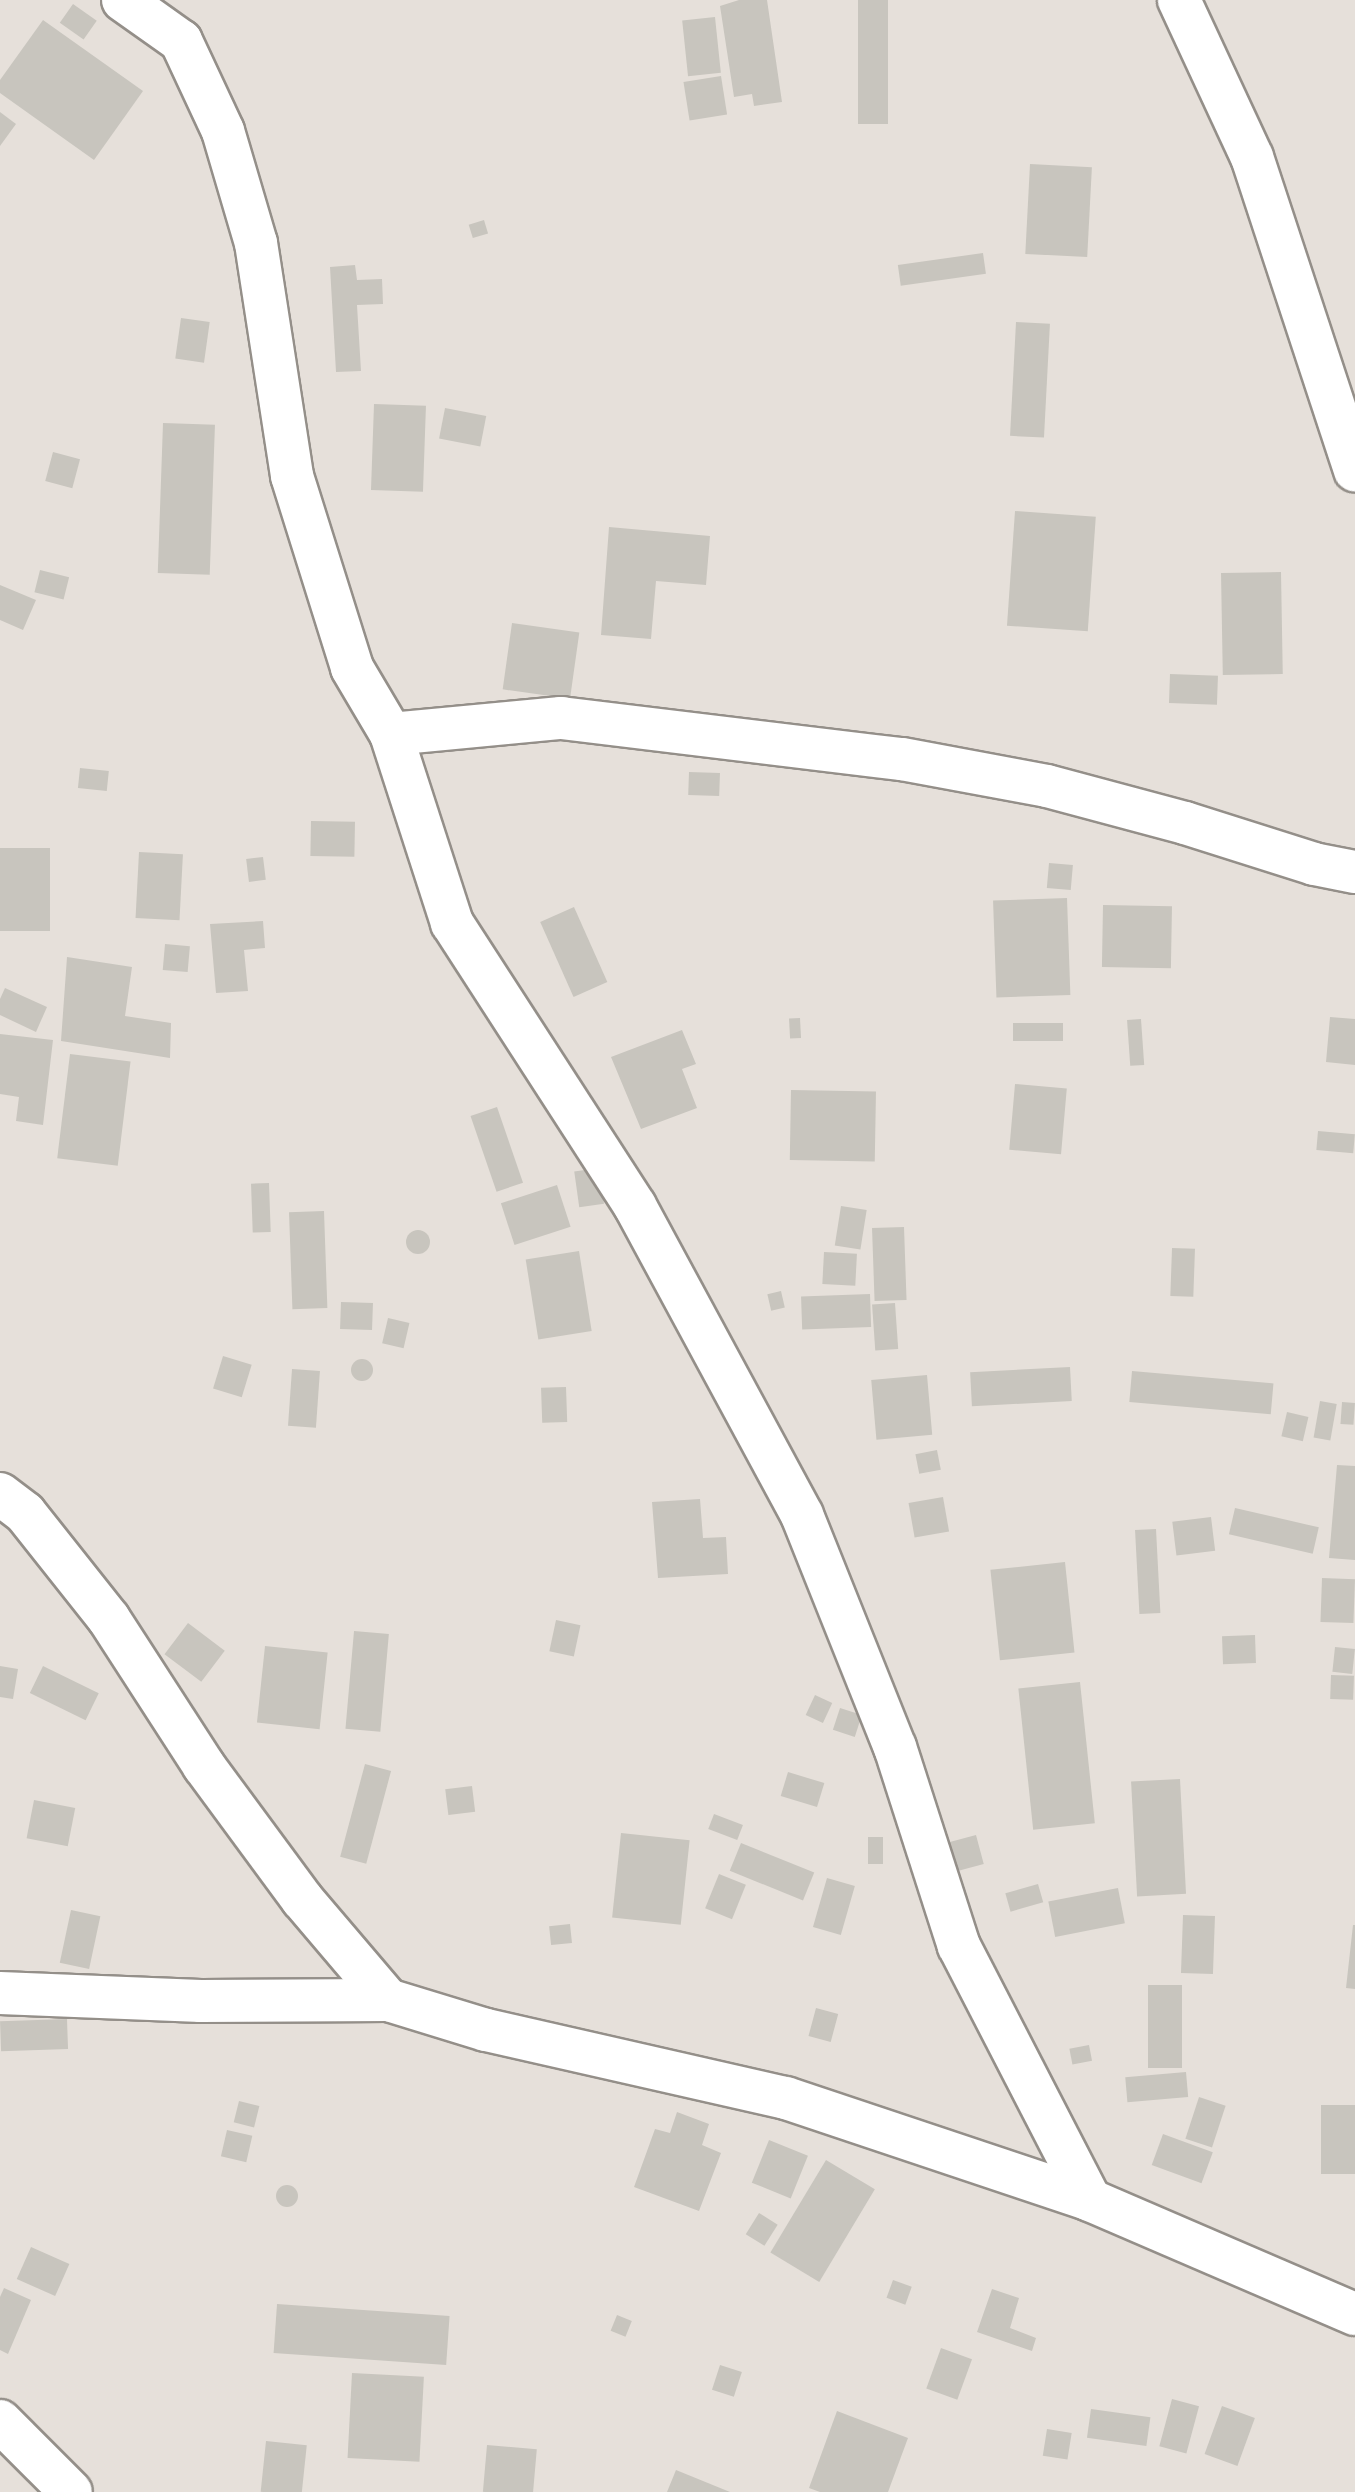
<!DOCTYPE html>
<style>
body{margin:0}
#map{position:relative;width:1355px;height:2492px;overflow:hidden;background:#e6e0da;font-family:Signika,sans-serif}
div>[style]{position:absolute}
.building>*{inset:0;background:#c8c5be;transform-origin:0 0}
.round{border-radius:50%}
.roads{filter:drop-shadow(2px 0 #948f89) drop-shadow(-2px 0 #948f89) drop-shadow(0 2px #948f89) drop-shadow(0 -2px #948f89)}
.street>*{height:42px;margin:-21px;padding:0 21px;transform-origin:21px;border-radius:21px;background:#fff}
span{translate:-50% -50%;white-space:nowrap;text-align:center;line-height:1.15;-webkit-text-stroke:6px #e6e0da;paint-order:stroke}
</style>
<div id="map">
<div class="building">
<i style="clip-path:polygon(739px 0,767px 0,782px 102px,754px 106px,752px 94px,734px 97px,720px 6px)"></i>
<i style="left:858px;top:0;width:30px;height:124px"></i>
<i style="left:73px;top:4px;width:29px;height:23px;rotate:35deg"></i>
<i style="left:715px;top:17px;width:56px;height:33px;rotate:84deg"></i>
<i style="clip-path:polygon(43px 20px,143px 91px,94px 160px,0 93px,0 80px)"></i>
<i style="left:721px;top:76px;width:39px;height:38px;rotate:81deg"></i>
<i style="clip-path:polygon(0 112px,16px 124px,0 146px)"></i>
<i style="left:1030px;top:164px;width:62px;height:90px;rotate:3deg"></i>
<i style="left:484px;top:220px;width:14px;height:16px;rotate:73deg"></i>
<i style="left:983px;top:253px;width:21px;height:86px;rotate:82deg"></i>
<i style="clip-path:polygon(355px 265px,357px 280px,382px 279px,383px 304px,357px 305px,361px 371px,336px 372px,330px 267px)"></i>
<i style="left:181px;top:318px;width:29px;height:41px;rotate:8deg"></i>
<i style="left:1016px;top:322px;width:34px;height:114px;rotate:3deg"></i>
<i style="left:374px;top:404px;width:52px;height:86px;rotate:2deg"></i>
<i style="left:445px;top:408px;width:42px;height:31px;rotate:11deg"></i>
<i style="left:163px;top:423px;width:52px;height:150px;rotate:2deg"></i>
<i style="left:53px;top:452px;width:28px;height:30px;rotate:15deg"></i>
<i style="left:1015px;top:511px;width:81px;height:115px;rotate:4deg"></i>
<i style="clip-path:polygon(609px 527px,710px 536px,706px 585px,656px 581px,651px 639px,601px 635px)"></i>
<i style="left:40px;top:570px;width:30px;height:23px;rotate:14deg"></i>
<i style="left:1281px;top:572px;width:102px;height:60px;rotate:89deg"></i>
<i style="clip-path:polygon(0 585px,36px 600px,23px 630px,0 620px)"></i>
<i style="left:512px;top:623px;width:68px;height:67px;rotate:8deg"></i>
<i style="left:1170px;top:674px;width:48px;height:29px;rotate:2deg"></i>
<i style="left:80px;top:768px;width:29px;height:20px;rotate:6deg"></i>
<i style="left:689px;top:772px;width:31px;height:23px;rotate:2deg"></i>
<i style="left:311px;top:821px;width:44px;height:35px;rotate:1deg"></i>
<i style="left:0;top:848px;width:50px;height:83px"></i>
<i style="left:139px;top:852px;width:44px;height:66px;rotate:3deg"></i>
<i style="left:263px;top:857px;width:23px;height:17px;rotate:83deg"></i>
<i style="left:1049px;top:863px;width:24px;height:25px;rotate:5deg"></i>
<i style="left:1067px;top:898px;width:97px;height:74px;rotate:88deg"></i>
<i style="left:1103px;top:905px;width:69px;height:62px;rotate:1deg"></i>
<i style="left:574px;top:907px;width:82px;height:37px;rotate:66deg"></i>
<i style="clip-path:polygon(263px 921px,265px 948px,244px 950px,248px 991px,216px 993px,210px 924px)"></i>
<i style="left:165px;top:944px;width:25px;height:26px;rotate:5deg"></i>
<i style="clip-path:polygon(67px 957px,132px 967px,125px 1016px,171px 1023px,170px 1058px,61px 1041px)"></i>
<i style="clip-path:polygon(5px 988px,47px 1007px,36px 1032px,0 1015px,0 999px)"></i>
<i style="clip-path:polygon(1330px 1017px,1355px 1019px,1355px 1065px,1326px 1062px)"></i>
<i style="left:800px;top:1018px;width:20px;height:11px;rotate:87deg"></i>
<i style="left:1141px;top:1019px;width:46px;height:14px;rotate:86deg"></i>
<i style="left:1063px;top:1023px;width:18px;height:50px;rotate:90deg"></i>
<i style="clip-path:polygon(682px 1030px,696px 1064px,682px 1069px,697px 1108px,641px 1129px,611px 1057px)"></i>
<i style="clip-path:polygon(0 1034px,53px 1040px,43px 1125px,16px 1121px,19px 1097px,0 1094px)"></i>
<i style="left:70px;top:1054px;width:61px;height:105px;rotate:7deg"></i>
<i style="left:1015px;top:1084px;width:52px;height:66px;rotate:5deg"></i>
<i style="left:791px;top:1090px;width:85px;height:70px;rotate:1deg"></i>
<i style="left:497px;top:1107px;width:80px;height:28px;rotate:71deg"></i>
<i style="left:1318px;top:1131px;width:37px;height:19px;rotate:5deg"></i>
<i style="left:599px;top:1168px;width:36px;height:25px;rotate:82deg"></i>
<i style="left:269px;top:1183px;width:49px;height:18px;rotate:88deg"></i>
<i style="left:557px;top:1185px;width:44px;height:59px;rotate:72deg"></i>
<i style="left:841px;top:1206px;width:26px;height:40px;rotate:9deg"></i>
<i style="left:324px;top:1211px;width:97px;height:35px;rotate:88deg"></i>
<i style="left:904px;top:1227px;width:73px;height:32px;rotate:88deg"></i>
<i class="round" style="left:406px;top:1230px;width:24px;height:24px"></i>
<i style="left:1172px;top:1248px;width:23px;height:48px;rotate:2deg"></i>
<i style="left:579px;top:1251px;width:81px;height:54px;rotate:81deg"></i>
<i style="left:824px;top:1252px;width:33px;height:32px;rotate:3deg"></i>
<i style="left:781px;top:1291px;width:17px;height:14px;rotate:77deg"></i>
<i style="left:870px;top:1294px;width:33px;height:69px;rotate:88deg"></i>
<i style="left:341px;top:1302px;width:32px;height:27px;rotate:2deg"></i>
<i style="left:895px;top:1303px;width:46px;height:23px;rotate:86deg"></i>
<i style="left:388px;top:1318px;width:22px;height:26px;rotate:13deg"></i>
<i style="left:223px;top:1356px;width:30px;height:34px;rotate:17deg"></i>
<i class="round" style="left:351px;top:1359px;width:22px;height:22px"></i>
<i style="left:1070px;top:1367px;width:34px;height:100px;rotate:87deg"></i>
<i style="left:292px;top:1369px;width:28px;height:57px;rotate:4deg"></i>
<i style="left:1132px;top:1371px;width:142px;height:31px;rotate:5deg"></i>
<i style="left:927px;top:1375px;width:60px;height:56px;rotate:85deg"></i>
<i style="left:566px;top:1387px;width:35px;height:25px;rotate:88deg"></i>
<i style="left:1320px;top:1401px;width:17px;height:37px;rotate:10deg"></i>
<i style="left:1342px;top:1402px;width:13px;height:22px;rotate:4deg"></i>
<i style="left:1287px;top:1412px;width:22px;height:25px;rotate:13deg"></i>
<i style="left:937px;top:1450px;width:20px;height:22px;rotate:79deg"></i>
<i style="clip-path:polygon(1337px 1465px,1355px 1466px,1355px 1560px,1329px 1558px)"></i>
<i style="left:943px;top:1497px;width:35px;height:35px;rotate:80deg"></i>
<i style="clip-path:polygon(700px 1499px,703px 1538px,726px 1537px,728px 1574px,658px 1578px,652px 1502px)"></i>
<i style="left:1235px;top:1508px;width:86px;height:27px;rotate:13deg"></i>
<i style="left:1211px;top:1517px;width:34px;height:39px;rotate:83deg"></i>
<i style="left:1156px;top:1529px;width:84px;height:21px;rotate:87deg"></i>
<i style="left:1065px;top:1562px;width:91px;height:75px;rotate:84deg"></i>
<i style="left:1322px;top:1578px;width:33px;height:44px;rotate:2deg"></i>
<i style="left:556px;top:1620px;width:25px;height:32px;rotate:12deg"></i>
<i style="left:188px;top:1623px;width:46px;height:39px;rotate:37deg"></i>
<i style="left:354px;top:1631px;width:35px;height:98px;rotate:5deg"></i>
<i style="left:1255px;top:1635px;width:28px;height:33px;rotate:88deg"></i>
<i style="left:265px;top:1646px;width:63px;height:77px;rotate:6deg"></i>
<i style="left:1335px;top:1647px;width:20px;height:25px;rotate:6deg"></i>
<i style="clip-path:polygon(0 1666px,18px 1669px,13px 1699px,0 1697px)"></i>
<i style="left:43px;top:1666px;width:62px;height:30px;rotate:26deg"></i>
<i style="left:1331px;top:1675px;width:23px;height:24px;rotate:2deg"></i>
<i style="left:1080px;top:1682px;width:142px;height:62px;rotate:84deg"></i>
<i style="left:815px;top:1695px;width:19px;height:22px;rotate:25deg"></i>
<i style="left:840px;top:1708px;width:23px;height:23px;rotate:18deg"></i>
<i style="left:365px;top:1764px;width:27px;height:96px;rotate:15deg"></i>
<i style="left:788px;top:1772px;width:38px;height:25px;rotate:17deg"></i>
<i style="left:1180px;top:1779px;width:115px;height:49px;rotate:87deg"></i>
<i style="left:472px;top:1786px;width:26px;height:27px;rotate:83deg"></i>
<i style="left:34px;top:1800px;width:42px;height:39px;rotate:11deg"></i>
<i style="left:714px;top:1814px;width:31px;height:16px;rotate:21deg"></i>
<i style="left:621px;top:1833px;width:69px;height:85px;rotate:6deg"></i>
<i style="left:976px;top:1835px;width:30px;height:29px;rotate:75deg"></i>
<i style="left:868px;top:1837px;width:15px;height:27px"></i>
<i style="left:741px;top:1843px;width:79px;height:30px;rotate:22deg"></i>
<i style="left:719px;top:1874px;width:29px;height:37px;rotate:22deg"></i>
<i style="left:827px;top:1878px;width:29px;height:51px;rotate:16deg"></i>
<i style="left:1038px;top:1884px;width:19px;height:34px;rotate:74deg"></i>
<i style="left:1118px;top:1888px;width:36px;height:71px;rotate:79deg"></i>
<i style="left:71px;top:1910px;width:30px;height:54px;rotate:12deg"></i>
<i style="left:1183px;top:1915px;width:32px;height:58px;rotate:2deg"></i>
<i style="left:570px;top:1924px;width:19px;height:21px;rotate:84deg"></i>
<i style="clip-path:polygon(1353px 1925px,1355px 1925px,1355px 1989px,1346px 1988px)"></i>
<i style="left:1148px;top:1985px;width:34px;height:83px"></i>
<i style="left:816px;top:2008px;width:23px;height:29px;rotate:15deg"></i>
<i style="left:67px;top:2019px;width:30px;height:67px;rotate:88deg"></i>
<i style="left:1089px;top:2045px;width:16px;height:20px;rotate:79deg"></i>
<i style="left:1186px;top:2072px;width:25px;height:61px;rotate:85deg"></i>
<i style="left:1199px;top:2097px;width:28px;height:44px;rotate:18deg"></i>
<i style="left:239px;top:2101px;width:21px;height:22px;rotate:14deg"></i>
<i style="left:1355px;top:2105px;width:69px;height:34px;rotate:90deg"></i>
<i style="clip-path:polygon(677px 2112px,709px 2124px,702px 2145px,721px 2153px,699px 2211px,634px 2187px,655px 2129px,670px 2133px)"></i>
<i style="left:227px;top:2130px;width:26px;height:27px;rotate:13deg"></i>
<i style="left:1163px;top:2134px;width:53px;height:33px;rotate:20deg"></i>
<i style="left:769px;top:2140px;width:42px;height:46px;rotate:22deg"></i>
<i style="left:826px;top:2160px;width:57px;height:108px;rotate:31deg"></i>
<i class="round" style="left:276px;top:2185px;width:22px;height:22px"></i>
<i style="left:759px;top:2213px;width:22px;height:25px;rotate:32deg"></i>
<i style="left:31px;top:2247px;width:42px;height:35px;rotate:24deg"></i>
<i style="left:893px;top:2280px;width:20px;height:19px;rotate:20deg"></i>
<i style="clip-path:polygon(4px 2288px,31px 2300px,8px 2354px,0 2350px,0 2297px)"></i>
<i style="clip-path:polygon(992px 2289px,1019px 2298px,1010px 2328px,1036px 2338px,1032px 2351px,977px 2332px)"></i>
<i style="left:277px;top:2304px;width:173px;height:49px;rotate:4deg"></i>
<i style="left:617px;top:2315px;width:16px;height:17px;rotate:22deg"></i>
<i style="left:941px;top:2348px;width:33px;height:43px;rotate:20deg"></i>
<i style="left:720px;top:2365px;width:23px;height:26px;rotate:18deg"></i>
<i style="left:352px;top:2373px;width:72px;height:85px;rotate:3deg"></i>
<i style="left:1172px;top:2399px;width:28px;height:49px;rotate:15deg"></i>
<i style="left:1222px;top:2406px;width:35px;height:51px;rotate:20deg"></i>
<i style="left:1091px;top:2409px;width:60px;height:29px;rotate:8deg"></i>
<i style="clip-path:polygon(837px 2411px,908px 2438px,888px 2492px,820px 2492px,809px 2488px)"></i>
<i style="left:1047px;top:2429px;width:25px;height:27px;rotate:9deg"></i>
<i style="left:266px;top:2441px;width:41px;height:51px;rotate:6deg"></i>
<i style="left:487px;top:2445px;width:50px;height:47px;rotate:5deg"></i>
<i style="clip-path:polygon(676px 2470px,730px 2492px,667px 2492px)"></i>
</div>
<div class="roads">
<div class="street">
<i style="left:123px;top:0;width:71px;rotate:35.3deg"></i>
<i style="left:181px;top:41px;width:99px;rotate:65deg"></i>
<i style="left:223px;top:131px;width:117px;rotate:73.6deg"></i>
<i style="left:256px;top:243px;width:236px;rotate:81.2deg"></i>
<i style="left:292px;top:476px;width:201px;rotate:72.6deg"></i>
<i style="left:352px;top:668px;width:77px;rotate:59.4deg"></i>
<i style="left:391px;top:734px;width:199px;rotate:72.1deg"></i>
<i style="left:452px;top:923px;width:337px;rotate:57.1deg"></i>
<i style="left:635px;top:1206px;width:351px;rotate:61.6deg"></i>
<i style="left:802px;top:1515px;width:250px;rotate:68.2deg"></i>
<i style="left:895px;top:1747px;width:209px;rotate:72.2deg"></i>
<i style="left:959px;top:1946px;width:286px;rotate:62.7deg"></i>
<i style="left:1179px;top:0;width:173px;rotate:65.1deg"></i>
<i style="left:1252px;top:157px;width:330px;rotate:71.8deg"></i>
<i style="left:391px;top:734px;width:171px;rotate:-5.4deg"></i>
<i style="left:561px;top:718px;width:343px;rotate:6.9deg"></i>
<i style="left:902px;top:759px;width:147px;rotate:10.5deg"></i>
<i style="left:1047px;top:786px;width:143px;rotate:15deg"></i>
<i style="left:1185px;top:823px;width:135px;rotate:17.6deg"></i>
<i style="left:1314px;top:864px;width:42px;rotate:11deg"></i>
<i style="left:0;top:1494px;width:31px;rotate:37deg"></i>
<i style="left:25px;top:1513px;width:135px;rotate:51.6deg"></i>
<i style="left:109px;top:1619px;width:175px;rotate:57.1deg"></i>
<i style="left:204px;top:1766px;width:165px;rotate:53.6deg"></i>
<i style="left:302px;top:1899px;width:133px;rotate:49.6deg"></i>
<i style="left:388px;top:2000px;width:102px;rotate:17deg"></i>
<i style="left:486px;top:2030px;width:308px;rotate:12.8deg"></i>
<i style="left:786px;top:2098px;width:321px;rotate:18.5deg"></i>
<i style="left:1090px;top:2200px;width:288px;rotate:23.3deg"></i>
<i style="left:0;top:1993px;width:201px;rotate:2.3deg"></i>
<i style="left:201px;top:2001px;width:187px;rotate:-0.3deg"></i>
<i style="left:0;top:2421px;width:100px;rotate:45deg"></i>
</div>
</div>
</div>
